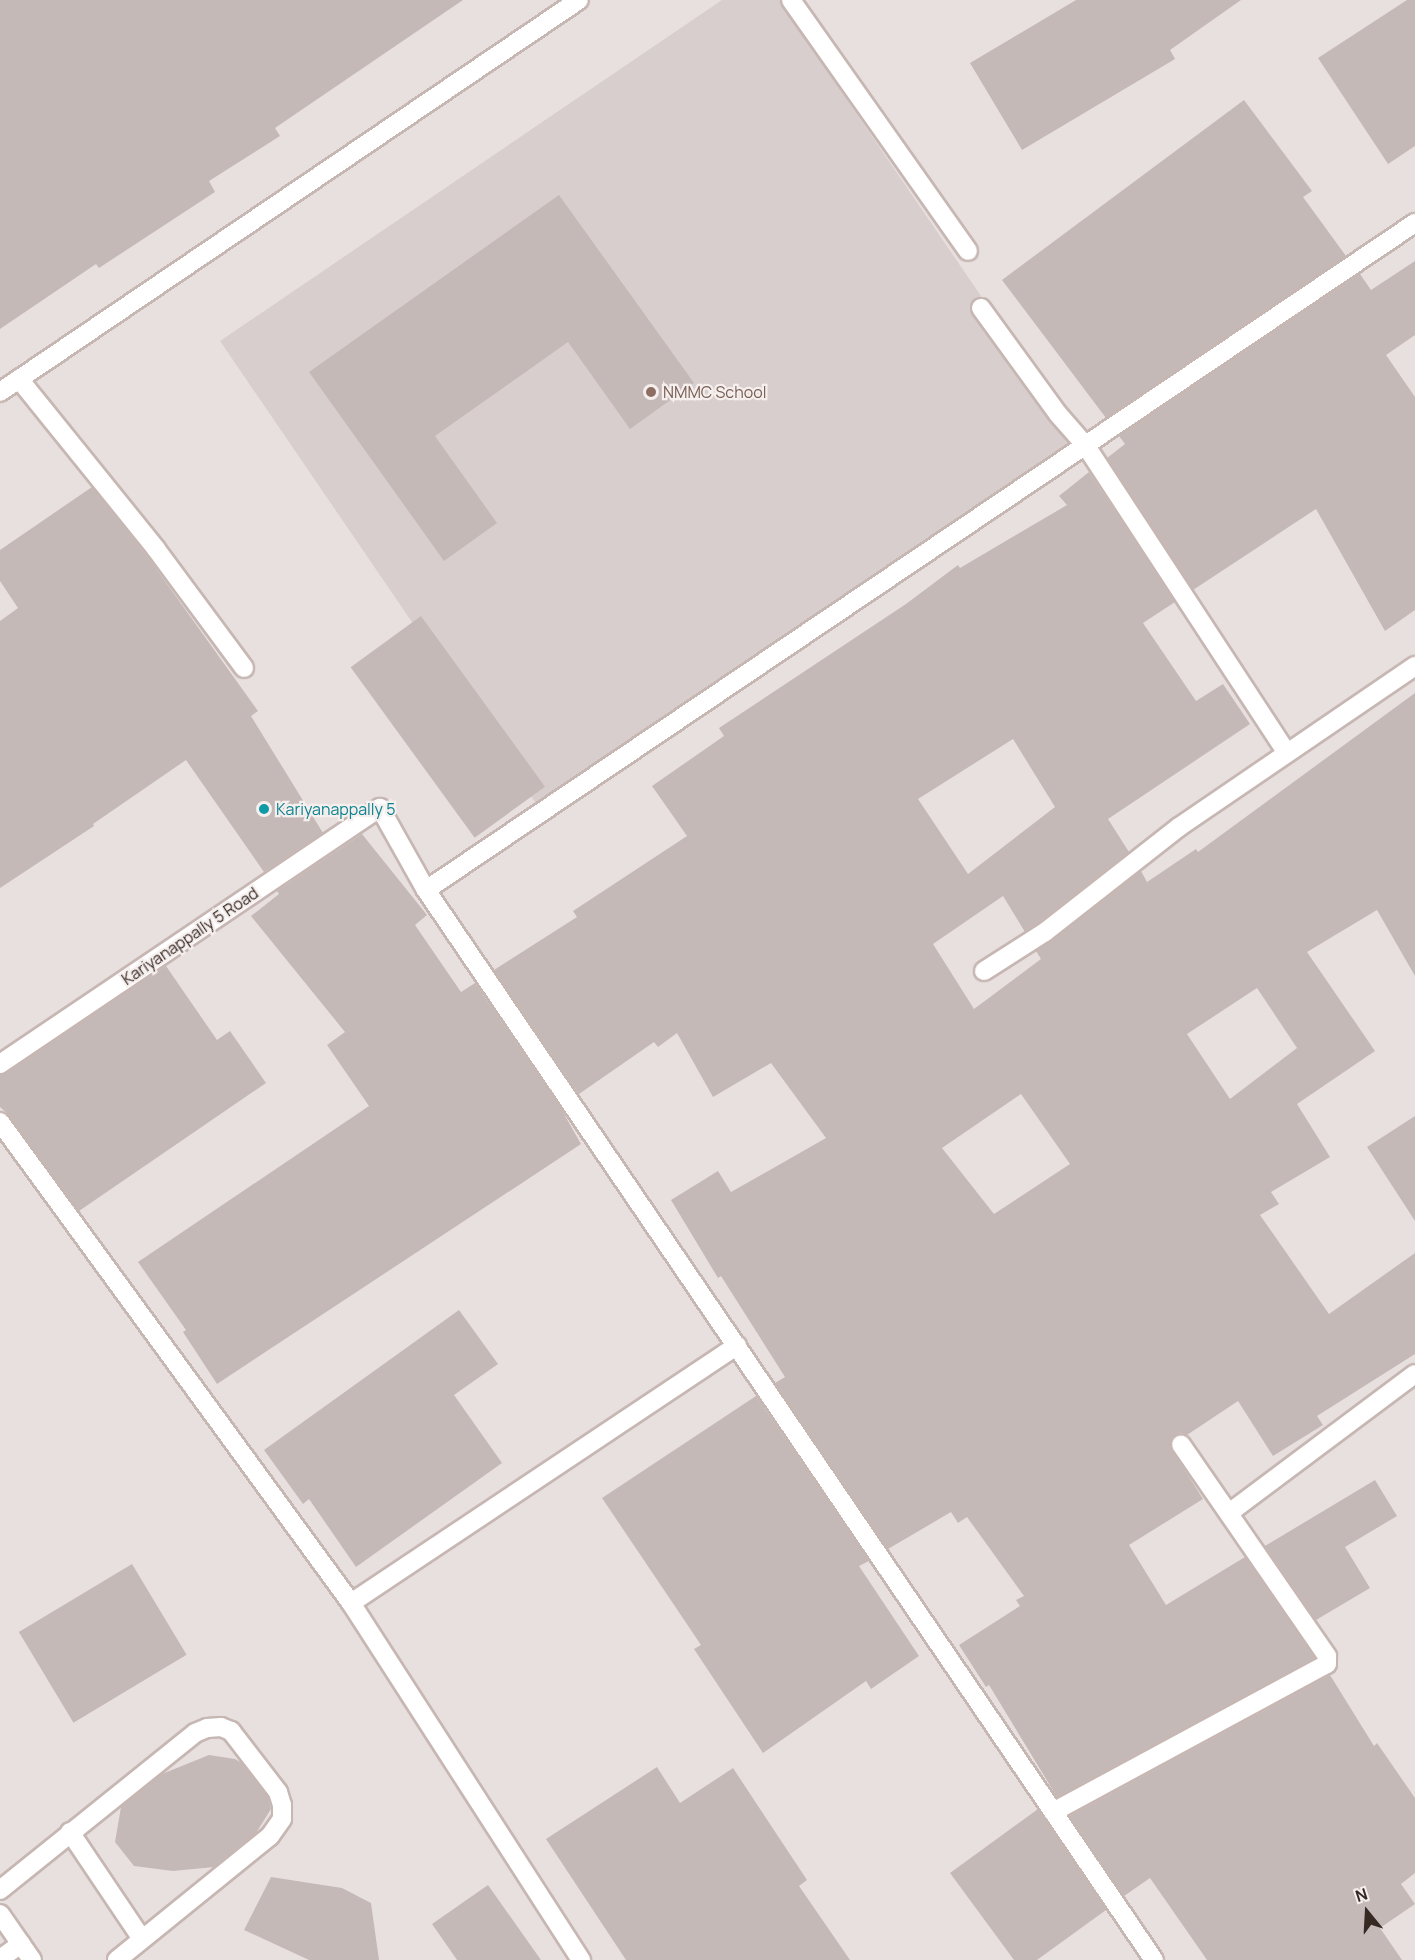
<!DOCTYPE html>
<style>
body{margin:0}
#map{position:relative;width:1415px;height:1960px;overflow:hidden;background:#e8e0df;font-family:Manrope,sans-serif}
div>[style]{position:absolute}
.built>*{inset:0;background:#d8cecd}
.building>*{inset:0;background:#c5b9b8;transform-origin:0 0}
.roads{filter:drop-shadow(2px 0 #c7b7b3) drop-shadow(-2px 0 #c7b7b3) drop-shadow(0 2px #c7b7b3) drop-shadow(0 -2px #c7b7b3)}
.lane>*{height:18px;margin:-9px;padding:0 9px;transform-origin:9px;border-radius:9px;background:#fff}
.street>*{height:18px;margin:-9px;padding:0 9px;transform-origin:9px;border-radius:9px;background:#fff}
.secondary>*{height:18px;margin:-9px;padding:0 9px;transform-origin:9px;border-radius:9px;background:#fff}
.dots>*{width:16px;height:16px;translate:-50% -50%;box-sizing:border-box;border:3px solid #f5efee;border-radius:50%}
span{translate:-50% -50%;white-space:nowrap;text-align:center;line-height:1.15;-webkit-text-stroke:4.5px #f5efee;paint-order:stroke}
.education-label{font-size:16px;color:#785e54}
.left{translate:0 -50%;text-align:left}
.culture-label{font-size:16px;color:#0d838f}
.street-label{font-size:16px;color:#362822}
.north{position:absolute;left:1337px;top:1882px;width:60px;height:60px;-webkit-text-stroke:4px #f5efee;paint-order:stroke;rotate:342deg;font-size:16px;font-weight:700;line-height:24px;text-align:center;color:#362822}
.north::after{content:'';display:block;margin:auto;width:21px;height:27px;background:#362822;clip-path:polygon(50% 0,100% 100%,50% 72%,0 100%)}
</style>
<div id="map">
<div class="built">
<i style="clip-path:polygon(722px 0,779px 0,1082px 444px,541px 811px,220px 341px)"></i>
</div>
<div class="building">
<i style="clip-path:polygon(0 0,463px 0,275px 128px,280px 136px,209px 181px,215px 192px,99px 268px,96px 264px,0 329px)"></i>
<i style="clip-path:polygon(1076px 0,1241px 0,1170px 50px,1175px 59px,1022px 150px,970px 63px)"></i>
<i style="clip-path:polygon(1407px 0,1415px 0,1415px 146px,1388px 164px,1318px 58px)"></i>
<i style="clip-path:polygon(1244px 100px,1312px 191px,1303px 197px,1346px 256px,1106px 418px,1002px 280px)"></i>
<i style="clip-path:polygon(559px 195px,694px 383px,630px 429px,568px 342px,435px 436px,497px 523px,444px 561px,309px 372px)"></i>
<i style="clip-path:polygon(1415px 261px,1415px 335px,1386px 355px,1415px 397px,1415px 610px,1385px 631px,1316px 509px,1193px 590px,1107px 458px,1125px 444px,1119px 436px,1360px 274px,1371px 290px)"></i>
<i style="clip-path:polygon(evenodd,1089px 472px,1175px 602px,1143px 623px,1196px 701px,1223px 684px,1250px 724px,1108px 819px,1129px 852px,1038px 923px,1025px 932px,1003px 896px,933px 944px,974px 1009px,1041px 959px,1036px 951px,1141px 871px,1147px 882px,1196px 849px,1198px 852px,1415px 693px,1415px 976px,1377px 910px,1307px 952px,1375px 1051px,1297px 1104px,1330px 1157px,1271px 1192px,1279px 1204px,1260px 1215px,1329px 1314px,1415px 1253px,1415px 1354px,1317px 1416px,1323px 1425px,1273px 1456px,1238px 1401px,1187px 1435px,1180px 1433px,1171px 1439px,1172px 1450px,1203px 1499px,1129px 1545px,1166px 1605px,1245px 1557px,1315px 1658px,1057px 1797px,989px 1685px,986px 1687px,959px 1645px,1020px 1606px,1016px 1600px,1024px 1596px,967px 1517px,958px 1523px,951px 1512px,888px 1549px,775px 1383px,785px 1377px,721px 1276px,718px 1278px,671px 1200px,718px 1171px,731px 1192px,826px 1138px,771px 1063px,713px 1097px,677px 1033px,658px 1047px,654px 1042px,579px 1094px,494px 970px,577px 917px,573px 911px,687px 836px,652px 786px,724px 736px,719px 728px,906px 604px,958px 565px,960px 568px,1067px 505px,1059px 496px,1089px 472px,1013px 739px,1055px 807px,968px 874px,918px 799px,1013px 739px,1089px 472px,1257px 988px,1297px 1048px,1230px 1099px,1187px 1034px,1257px 988px,1089px 472px,1021px 1094px,1070px 1164px,994px 1214px,942px 1148px,1021px 1094px)"></i>
<i style="clip-path:polygon(92px 487px,147px 556px,258px 711px,251px 716px,323px 833px,264px 872px,186px 760px,93px 824px,94px 826px,0 888px,0 621px,18px 608px,0 581px,0 550px)"></i>
<i style="left:421px;top:616px;width:211px;height:87px;rotate:54deg"></i>
<i style="clip-path:polygon(362px 834px,427px 915px,415px 925px,461px 992px,475px 983px,560px 1107px,581px 1144px,217px 1384px,183px 1332px,186px 1330px,138px 1262px,369px 1106px,327px 1045px,345px 1032px,251px 916px,279px 894px,277px 891px)"></i>
<i style="clip-path:polygon(166px 966px,217px 1040px,230px 1031px,266px 1083px,79px 1211px,9px 1115px,0 1107px,0 1075px)"></i>
<i style="clip-path:polygon(1415px 1116px,1415px 1221px,1367px 1147px)"></i>
<i style="clip-path:polygon(459px 1310px,498px 1364px,454px 1395px,502px 1463px,356px 1567px,309px 1499px,303px 1504px,264px 1450px)"></i>
<i style="clip-path:polygon(756px 1396px,869px 1561px,859px 1566px,919px 1656px,871px 1689px,866px 1681px,763px 1753px,694px 1649px,701px 1645px,602px 1498px)"></i>
<i style="clip-path:polygon(1375px 1480px,1397px 1516px,1345px 1547px,1370px 1588px,1316px 1620px,1265px 1546px)"></i>
<i style="left:132px;top:1564px;width:106px;height:132px;rotate:59deg"></i>
<i style="clip-path:polygon(1330px 1675px,1374px 1746px,1377px 1743px,1415px 1798px,1415px 1873px,1401px 1884px,1415px 1904px,1380px 1928px,1402px 1960px,1207px 1960px,1150px 1878px,1124px 1896px,1070px 1816px)"></i>
<i style="clip-path:polygon(209px 1755px,235px 1759px,242px 1763px,268px 1797px,271px 1809px,256px 1833px,214px 1867px,173px 1871px,134px 1866px,115px 1842px,121px 1807px,162px 1774px)"></i>
<i style="clip-path:polygon(657px 1767px,680px 1803px,733px 1768px,807px 1880px,799px 1886px,850px 1960px,626px 1960px,546px 1839px)"></i>
<i style="clip-path:polygon(1038px 1809px,1106px 1910px,1037px 1960px,1014px 1960px,950px 1873px)"></i>
<i style="clip-path:polygon(271px 1877px,342px 1888px,371px 1903px,379px 1960px,309px 1960px,244px 1930px)"></i>
<i style="clip-path:polygon(488px 1885px,541px 1960px,457px 1960px,432px 1924px)"></i>
</div>
<div class="roads">
<div class="lane">
<i style="left:791px;top:0;width:307px;rotate:54.8deg"></i>
<i style="left:981px;top:308px;width:131px;rotate:54deg"></i>
<i style="left:1058px;top:414px;width:43px;rotate:48.8deg"></i>
<i style="left:19px;top:379px;width:218px;rotate:51.1deg"></i>
<i style="left:156px;top:549px;width:148px;rotate:53.5deg"></i>
</div>
<div class="street">
<i style="left:0;top:392px;width:699px;rotate:-34.1deg"></i>
<i style="left:1086px;top:446px;width:366px;rotate:56.8deg"></i>
<i style="left:984px;top:971px;width:72px;rotate:-32.6deg"></i>
<i style="left:1045px;top:932px;width:170px;rotate:-38.1deg"></i>
<i style="left:1179px;top:827px;width:286px;rotate:-34.3deg"></i>
<i style="left:0;top:1064px;width:458px;rotate:-34deg"></i>
<i style="left:380px;top:808px;width:94px;rotate:60.7deg"></i>
<i style="left:0;top:1122px;width:595px;rotate:53.88deg"></i>
<i style="left:351px;top:1603px;width:425px;rotate:57.2deg"></i>
<i style="left:1229px;top:1513px;width:232px;rotate:-36.8deg"></i>
<i style="left:351px;top:1603px;width:464px;rotate:-33.7deg"></i>
<i style="left:1053px;top:1812px;width:311px;rotate:-28.4deg"></i>
<i style="left:1327px;top:1664px;width:8px;rotate:-90deg"></i>
<i style="left:1327px;top:1656px;width:257px;rotate:-124.6deg"></i>
<i style="left:70px;top:1832px;width:129px;rotate:56.1deg"></i>
<i style="left:0;top:1890px;width:250px;rotate:-38.8deg"></i>
<i style="left:195px;top:1733px;width:13px;rotate:-23deg"></i>
<i style="left:207px;top:1728px;width:14px;rotate:-4deg"></i>
<i style="left:221px;top:1727px;width:11px;rotate:22deg"></i>
<i style="left:231px;top:1731px;width:77px;rotate:52.4deg"></i>
<i style="left:278px;top:1792px;width:14px;rotate:73deg"></i>
<i style="left:282px;top:1805px;width:14px;rotate:90deg"></i>
<i style="left:282px;top:1819px;width:21px;rotate:125deg"></i>
<i style="left:270px;top:1836px;width:197px;rotate:141deg"></i>
<i style="left:1154px;top:1960px;width:1294px;rotate:-124.23deg"></i>
<i style="left:426px;top:890px;width:1193px;rotate:-34deg"></i>
</div>
<div class="secondary">
<i style="left:0;top:1914px;width:56px;rotate:55.2deg"></i>
<i style="left:0;top:1959px;width:26px;rotate:-36deg"></i>
</div>
</div>
<div class="dots">
<i style="left:651px;top:392px;background:#8d6e63"></i>
<i style="left:264px;top:809px;background:#0f9aa8"></i>
</div>
<div class="education-label">
<span class="left" style="left:663px;top:392px">NMMC School</span>
</div>
<div class="culture-label">
<span class="left" style="left:276px;top:809px">Kariyanappally 5</span>
</div>
<div class="street-label">
<span style="left:190px;top:936px;rotate:-34deg">Kariyanappally 5 Road</span>
</div>
<div class="north">N</div>
</div>
